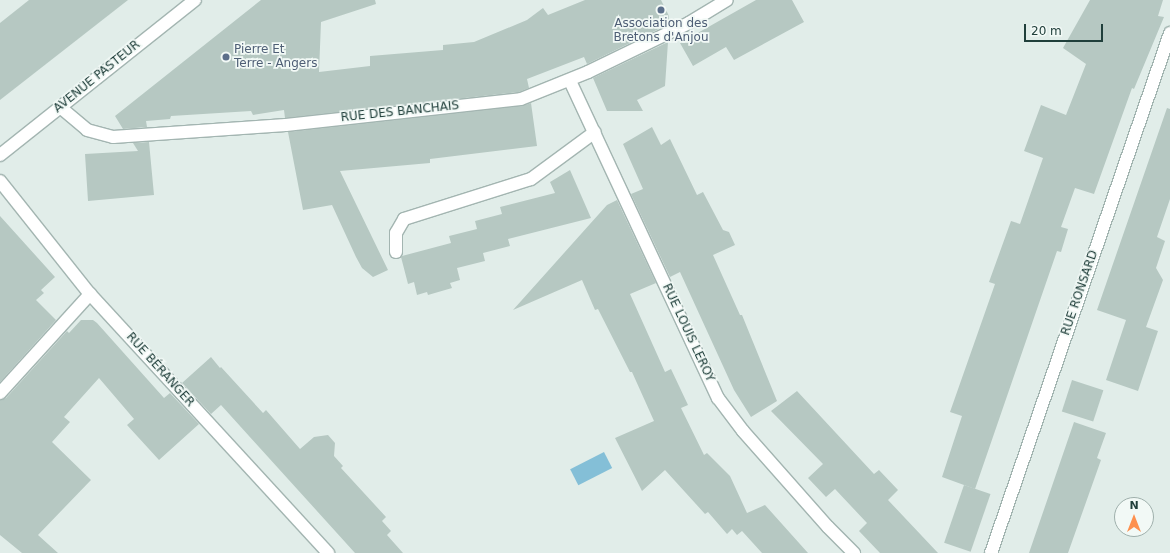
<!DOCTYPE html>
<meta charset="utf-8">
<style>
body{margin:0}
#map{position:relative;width:1170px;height:553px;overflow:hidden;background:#e1ede9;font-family:"DejaVu Sans",sans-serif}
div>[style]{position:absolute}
.water>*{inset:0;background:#84bfd7;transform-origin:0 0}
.building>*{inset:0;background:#b6c8c2;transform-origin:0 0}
.roads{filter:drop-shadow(1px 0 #a3b5b1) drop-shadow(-1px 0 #a3b5b1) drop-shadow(0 1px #a3b5b1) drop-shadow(0 -1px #a3b5b1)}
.minor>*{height:12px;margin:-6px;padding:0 6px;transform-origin:6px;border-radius:6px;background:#fff}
.secondary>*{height:12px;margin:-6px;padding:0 6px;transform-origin:6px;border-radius:6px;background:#fff}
.dots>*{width:11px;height:11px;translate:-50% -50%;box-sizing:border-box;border:2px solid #f2f9f6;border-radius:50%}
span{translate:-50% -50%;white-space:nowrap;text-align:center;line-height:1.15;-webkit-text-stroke:3.5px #f2f9f6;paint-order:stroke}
.service-label{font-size:12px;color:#4e5e75}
.left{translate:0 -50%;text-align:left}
.street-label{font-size:12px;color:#203f3b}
.north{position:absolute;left:1114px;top:497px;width:40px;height:40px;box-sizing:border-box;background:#f2f9f6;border:1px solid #9eafab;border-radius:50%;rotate:0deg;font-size:11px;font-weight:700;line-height:16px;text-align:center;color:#203f3b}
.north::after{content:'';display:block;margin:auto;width:14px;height:18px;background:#fd904e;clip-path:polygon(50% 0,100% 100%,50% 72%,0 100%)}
.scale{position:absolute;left:1024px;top:24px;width:79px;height:18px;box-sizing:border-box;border:2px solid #203f3b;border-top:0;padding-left:5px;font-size:12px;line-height:14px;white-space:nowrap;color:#203f3b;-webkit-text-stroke:3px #f2f9f6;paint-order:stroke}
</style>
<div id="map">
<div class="water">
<i style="left:604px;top:452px;width:18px;height:38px;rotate:63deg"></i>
</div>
<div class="building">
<i style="clip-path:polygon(29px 0,128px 0,0 100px,0 23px)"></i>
<i style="clip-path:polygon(261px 0,375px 0,376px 4px,321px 22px,319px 72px,370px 66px,370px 56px,443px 50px,443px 45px,474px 42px,527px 20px,543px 8px,548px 15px,585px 0,661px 0,669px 16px,669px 24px,587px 64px,584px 57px,527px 79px,529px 88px,519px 92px,285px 118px,284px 110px,253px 115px,251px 111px,171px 116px,170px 119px,146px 121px,147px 127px,123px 129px,115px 116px)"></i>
<i style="clip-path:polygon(756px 0,792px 0,804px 22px,734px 60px,726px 47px,693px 66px,680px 43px)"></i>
<i style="clip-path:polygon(1090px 0,1163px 0,1158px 16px,1164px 17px,1134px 89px,1132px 88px,1094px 194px,1075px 188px,1061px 227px,1068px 229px,1061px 252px,1057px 251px,975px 489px,942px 477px,962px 416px,950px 412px,995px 284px,989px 282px,1011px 221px,1020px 224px,1043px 158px,1024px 151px,1041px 105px,1066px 115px,1086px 64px,1063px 48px)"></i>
<i style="clip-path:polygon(668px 42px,665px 86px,637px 100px,643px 111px,607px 111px,593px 78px)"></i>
<i style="clip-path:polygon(531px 103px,537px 146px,430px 159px,430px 163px,340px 171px,388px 270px,373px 277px,362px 268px,356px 257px,332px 205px,303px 210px,288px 132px,522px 106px)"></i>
<i style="clip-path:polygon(1167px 108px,1170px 109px,1170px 199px,1157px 237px,1165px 241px,1156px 268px,1163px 280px,1146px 327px,1158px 331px,1138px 391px,1106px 380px,1126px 320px,1097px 310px)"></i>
<i style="clip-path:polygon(652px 127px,661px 145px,670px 139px,697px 195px,703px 192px,723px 230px,729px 232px,735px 245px,713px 255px,740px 315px,742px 315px,777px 401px,751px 417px,734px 390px,680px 272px,670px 277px,631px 194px,643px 189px,623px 144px)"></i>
<i style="clip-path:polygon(149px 142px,154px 195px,88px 201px,85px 154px,138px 151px,133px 143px)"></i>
<i style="clip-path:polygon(570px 170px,591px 218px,508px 239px,510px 246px,483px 253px,485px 261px,457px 268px,460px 280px,450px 283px,452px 288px,428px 295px,427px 292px,417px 295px,414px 282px,408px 284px,401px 257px,402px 256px,451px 243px,449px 236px,477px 229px,475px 221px,502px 214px,500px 207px,555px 193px,550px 182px)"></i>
<i style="clip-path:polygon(617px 200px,656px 283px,630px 294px,665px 372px,671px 369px,688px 405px,681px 408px,704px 455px,707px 453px,730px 476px,747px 513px,765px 505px,808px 553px,762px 553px,742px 531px,737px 535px,732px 529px,727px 534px,708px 512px,705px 514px,665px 470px,642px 491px,615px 438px,654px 421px,632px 372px,630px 372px,598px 309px,595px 310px,582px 280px,513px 310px,607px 205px)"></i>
<i style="clip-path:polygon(0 216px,55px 277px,41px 290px,44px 293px,36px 300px,56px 320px,0 382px)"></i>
<i style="clip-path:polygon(81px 320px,93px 320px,97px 323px,164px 398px,170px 393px,199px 424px,159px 460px,127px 425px,134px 419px,99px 378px,64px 417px,70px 422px,52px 442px,91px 480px,38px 535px,58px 553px,22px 553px,0 535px,0 400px,6px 398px,67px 331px,69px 333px)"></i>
<i style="clip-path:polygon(211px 357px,220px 368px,221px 367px,263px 413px,266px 410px,300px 449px,314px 437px,328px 435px,335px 443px,334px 456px,343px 466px,341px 468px,386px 517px,382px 521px,391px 531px,387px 535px,403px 553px,355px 553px,221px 405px,211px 414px,182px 383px)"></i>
<i style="left:1072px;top:380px;width:33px;height:33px;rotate:18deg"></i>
<i style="clip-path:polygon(797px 391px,874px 474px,879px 470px,898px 490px,888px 500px,938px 553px,880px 553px,859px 531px,867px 523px,835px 489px,826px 497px,808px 478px,823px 464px,771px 411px)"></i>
<i style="clip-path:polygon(1074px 422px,1106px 433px,1097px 458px,1101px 460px,1068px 553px,1029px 553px)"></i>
<i style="left:964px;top:485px;width:28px;height:61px;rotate:19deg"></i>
</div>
<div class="roads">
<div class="minor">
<i style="left:570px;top:81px;width:350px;rotate:65deg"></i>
<i style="left:718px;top:398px;width:41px;rotate:52.9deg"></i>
<i style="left:743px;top:431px;width:128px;rotate:48.5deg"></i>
<i style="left:828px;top:527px;width:37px;rotate:45deg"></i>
<i style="left:60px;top:107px;width:35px;rotate:40deg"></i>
<i style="left:87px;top:130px;width:27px;rotate:15deg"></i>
<i style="left:113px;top:137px;width:173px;rotate:-4deg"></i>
<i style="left:286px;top:125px;width:236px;rotate:-6.3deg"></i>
<i style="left:521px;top:99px;width:72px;rotate:-21.9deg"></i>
<i style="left:588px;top:72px;width:112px;rotate:-25.9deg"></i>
<i style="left:689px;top:23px;width:44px;rotate:-31.2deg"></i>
<i style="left:0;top:181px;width:144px;rotate:51.5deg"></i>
<i style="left:90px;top:294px;width:352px;rotate:47.4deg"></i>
<i style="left:396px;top:252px;width:19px;rotate:-90deg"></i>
<i style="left:396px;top:233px;width:16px;rotate:-60deg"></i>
<i style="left:404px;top:219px;width:133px;rotate:-17.5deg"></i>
<i style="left:531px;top:179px;width:79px;rotate:-36.3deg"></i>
<i style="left:0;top:393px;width:134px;rotate:-47.7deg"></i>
<i style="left:991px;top:553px;width:550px;rotate:-71deg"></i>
</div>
<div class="secondary">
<i style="left:0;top:155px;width:249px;rotate:-38.5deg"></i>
</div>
</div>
<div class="dots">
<i style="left:661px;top:10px;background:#5c6f8a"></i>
<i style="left:226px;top:57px;background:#5c6f8a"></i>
</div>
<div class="service-label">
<span style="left:661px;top:31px">Association des<br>Bretons d'Anjou</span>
<span class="left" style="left:234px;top:57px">Pierre Et<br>Terre - Angers</span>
</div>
<div class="street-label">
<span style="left:97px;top:77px;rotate:-39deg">AVENUE PASTEUR</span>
<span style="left:400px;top:112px;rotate:-6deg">RUE DES BANCHAIS</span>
<span style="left:1080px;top:293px;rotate:-71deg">RUE RONSARD</span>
<span style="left:688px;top:333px;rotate:65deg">RUE LOUIS LEROY</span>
<span style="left:160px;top:370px;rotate:48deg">RUE BÉRANGER</span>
</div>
<div class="north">N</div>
<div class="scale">20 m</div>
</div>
